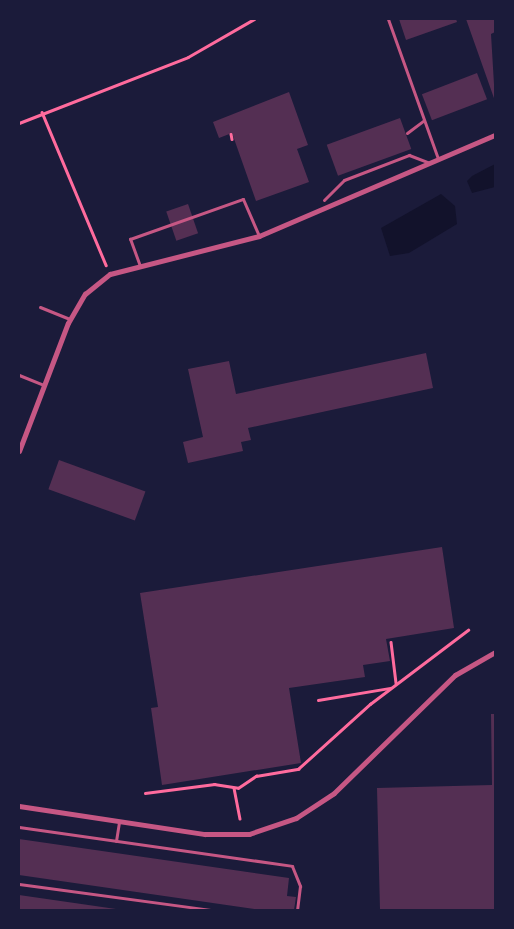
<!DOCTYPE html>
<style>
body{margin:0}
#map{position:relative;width:514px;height:929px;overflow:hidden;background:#1b1b3a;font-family:Overpass,sans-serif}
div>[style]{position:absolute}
.water>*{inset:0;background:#12122b}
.building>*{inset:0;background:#542f53;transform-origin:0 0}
.path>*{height:2.5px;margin:-1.25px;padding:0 1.25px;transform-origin:1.25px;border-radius:1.25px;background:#ff6b9d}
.service>*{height:3px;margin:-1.5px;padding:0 1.5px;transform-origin:1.5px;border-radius:1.5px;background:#c65784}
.minor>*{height:5px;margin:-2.5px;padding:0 2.5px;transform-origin:2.5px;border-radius:2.5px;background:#c65784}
span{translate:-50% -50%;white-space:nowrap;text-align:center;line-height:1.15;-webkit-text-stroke:5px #1b1b3a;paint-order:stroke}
.frame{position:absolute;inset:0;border:20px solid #1b1b3a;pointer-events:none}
</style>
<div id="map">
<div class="water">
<i style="clip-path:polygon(495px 164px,495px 187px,472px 193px,467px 181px,472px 176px)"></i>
<i style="clip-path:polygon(441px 194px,455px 206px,457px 224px,409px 253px,390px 256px,381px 228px)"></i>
</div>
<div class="building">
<i style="clip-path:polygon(399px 19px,456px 19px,457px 22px,406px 40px)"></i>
<i style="clip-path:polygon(466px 19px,495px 19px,495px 32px,491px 34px,495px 101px)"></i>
<i style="left:477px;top:73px;width:28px;height:59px;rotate:69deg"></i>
<i style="clip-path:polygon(289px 92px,308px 145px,297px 149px,309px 182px,256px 201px,232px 133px,219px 138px,213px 122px)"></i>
<i style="left:400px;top:118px;width:33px;height:78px;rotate:70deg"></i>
<i style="left:188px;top:204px;width:31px;height:23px;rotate:71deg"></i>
<i style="clip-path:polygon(426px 353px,433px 388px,248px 428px,251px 440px,241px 442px,243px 451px,188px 463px,183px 442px,203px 437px,188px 369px,229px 361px,236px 394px)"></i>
<i style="left:59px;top:460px;width:92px;height:31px;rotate:20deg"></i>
<i style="clip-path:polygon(442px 547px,454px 628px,386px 639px,390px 661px,363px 665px,365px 677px,289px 688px,301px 763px,162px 785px,151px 708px,158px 707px,140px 593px)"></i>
<i style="clip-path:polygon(491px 714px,495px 714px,495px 910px,380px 910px,377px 788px,492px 785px)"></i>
<i style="clip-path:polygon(19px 839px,289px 878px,287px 896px,296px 897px,294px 910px,261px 910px,19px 875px)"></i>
<i style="clip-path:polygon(19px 895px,116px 909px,116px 910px,19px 910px)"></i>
</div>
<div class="path">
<i style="left:42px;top:112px;width:166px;rotate:67.3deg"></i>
<i style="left:19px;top:123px;width:181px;rotate:-21.3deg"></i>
<i style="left:188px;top:57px;width:76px;rotate:-29.9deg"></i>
<i style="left:231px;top:134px;width:5px;rotate:79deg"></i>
<i style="left:391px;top:642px;width:41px;rotate:83deg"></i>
<i style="left:318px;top:700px;width:73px;rotate:-9.5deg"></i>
<i style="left:234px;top:788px;width:31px;rotate:79deg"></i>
<i style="left:145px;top:793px;width:70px;rotate:-7.4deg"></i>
<i style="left:214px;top:784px;width:24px;rotate:9deg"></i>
<i style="left:238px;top:788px;width:22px;rotate:-34deg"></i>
<i style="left:256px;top:776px;width:43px;rotate:-9.5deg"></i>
<i style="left:298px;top:769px;width:97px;rotate:-42.1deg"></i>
<i style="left:370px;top:704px;width:123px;rotate:-37.1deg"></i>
</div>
<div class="service">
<i style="left:388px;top:19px;width:149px;rotate:70.3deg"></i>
<i style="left:407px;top:133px;width:21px;rotate:-37deg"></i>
<i style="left:324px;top:200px;width:28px;rotate:-45deg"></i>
<i style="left:344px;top:180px;width:70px;rotate:-21deg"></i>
<i style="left:409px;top:155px;width:22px;rotate:21deg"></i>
<i style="left:140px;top:266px;width:29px;rotate:-110deg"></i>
<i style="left:130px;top:239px;width:120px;rotate:-19.5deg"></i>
<i style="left:243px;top:199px;width:40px;rotate:66.6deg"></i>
<i style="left:40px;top:307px;width:32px;rotate:22deg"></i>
<i style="left:19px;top:375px;width:27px;rotate:22deg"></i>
<i style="left:19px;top:827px;width:276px;rotate:8.1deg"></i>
<i style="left:292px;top:866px;width:22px;rotate:68deg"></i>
<i style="left:300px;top:886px;width:24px;rotate:97deg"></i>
<i style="left:116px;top:841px;width:20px;rotate:-81deg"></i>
<i style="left:19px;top:884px;width:195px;rotate:7.7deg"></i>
</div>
<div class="minor">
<i style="left:19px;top:451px;width:137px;rotate:-69.1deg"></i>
<i style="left:68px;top:323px;width:34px;rotate:-60deg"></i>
<i style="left:85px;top:294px;width:32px;rotate:-39deg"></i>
<i style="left:110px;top:274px;width:154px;rotate:-14.3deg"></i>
<i style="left:259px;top:236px;width:257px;rotate:-23.2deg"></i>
<i style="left:19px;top:806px;width:188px;rotate:8.6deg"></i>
<i style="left:205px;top:834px;width:44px"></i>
<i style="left:249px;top:834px;width:50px;rotate:-18.8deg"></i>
<i style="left:296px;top:818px;width:45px;rotate:-33.3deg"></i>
<i style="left:334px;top:793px;width:169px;rotate:-44.3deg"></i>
<i style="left:455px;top:675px;width:46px;rotate:-29.9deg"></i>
</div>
<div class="frame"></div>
</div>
